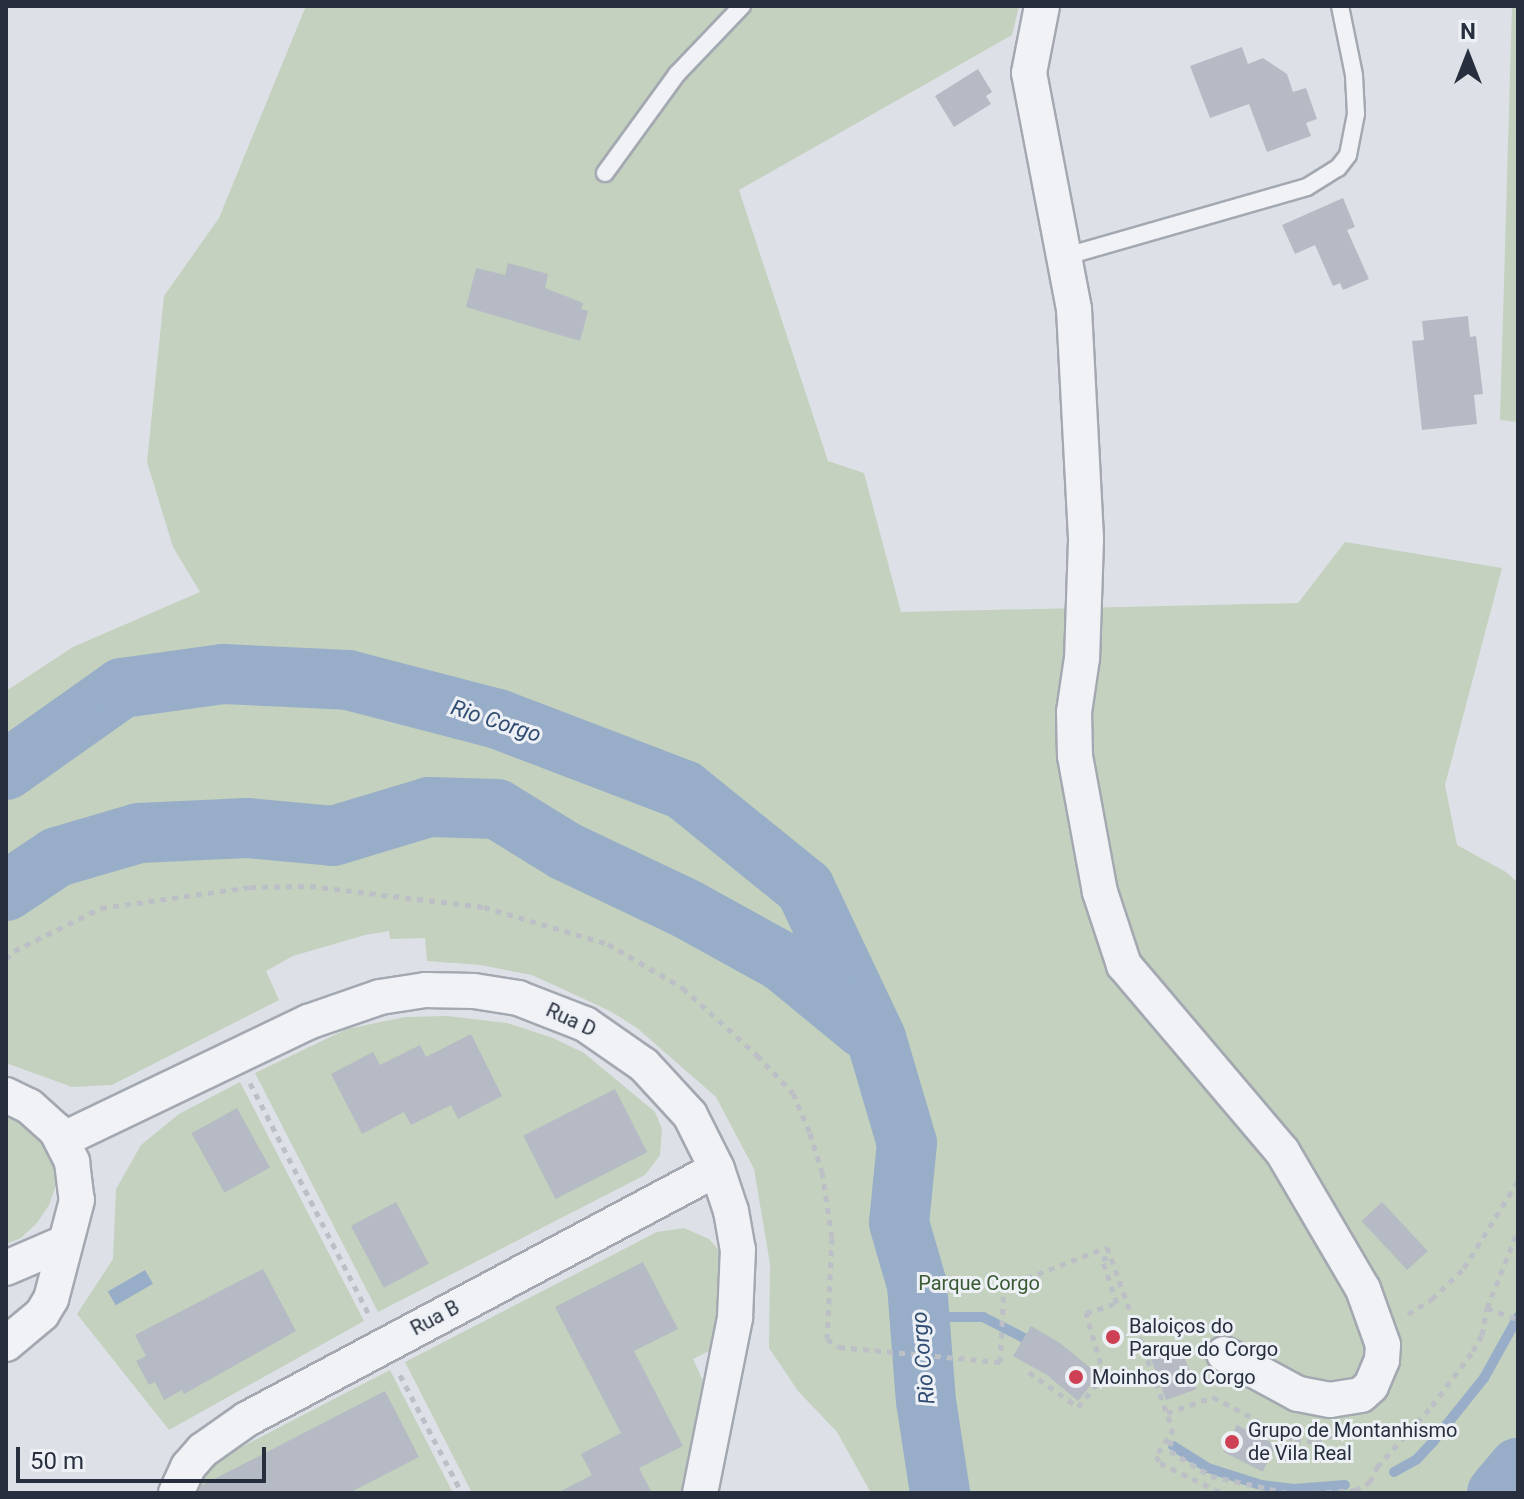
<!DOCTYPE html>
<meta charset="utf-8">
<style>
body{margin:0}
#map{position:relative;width:1524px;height:1499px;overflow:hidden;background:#dde1e7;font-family:Roboto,sans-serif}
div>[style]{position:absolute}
.green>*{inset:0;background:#c3d1be}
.water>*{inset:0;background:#98aec8;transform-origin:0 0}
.stream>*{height:10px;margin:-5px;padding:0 5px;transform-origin:5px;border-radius:5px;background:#98aec8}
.river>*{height:60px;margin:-30px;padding:0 30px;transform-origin:30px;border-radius:30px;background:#98aec8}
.building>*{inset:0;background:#b5bac4;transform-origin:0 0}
.path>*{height:5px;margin-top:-2.5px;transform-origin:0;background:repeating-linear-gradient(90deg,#bcbfc6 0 6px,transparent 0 12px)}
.roads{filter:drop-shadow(2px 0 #a3a8b1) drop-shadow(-2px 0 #a3a8b1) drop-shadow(0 2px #a3a8b1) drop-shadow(0 -2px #a3a8b1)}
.service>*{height:16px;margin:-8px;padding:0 8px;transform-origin:8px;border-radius:8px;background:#f0f2f6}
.minor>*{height:34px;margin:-17px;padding:0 17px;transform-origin:17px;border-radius:17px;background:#f0f2f6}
.dots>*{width:22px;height:22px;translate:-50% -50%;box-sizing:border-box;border:4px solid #edf0f5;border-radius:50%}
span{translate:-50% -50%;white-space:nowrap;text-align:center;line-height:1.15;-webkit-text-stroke:6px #edf0f5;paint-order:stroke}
.street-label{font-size:20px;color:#272f3e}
.park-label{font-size:20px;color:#3a5a34}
.poi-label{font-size:20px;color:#272f3e}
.left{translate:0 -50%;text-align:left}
.water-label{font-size:22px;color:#314d72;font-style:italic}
.frame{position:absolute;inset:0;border:8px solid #272f3e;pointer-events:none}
.north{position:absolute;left:1428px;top:16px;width:80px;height:80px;-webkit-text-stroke:6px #edf0f5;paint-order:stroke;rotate:0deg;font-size:22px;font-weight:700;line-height:32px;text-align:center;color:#272f3e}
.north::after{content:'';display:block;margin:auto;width:28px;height:36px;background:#272f3e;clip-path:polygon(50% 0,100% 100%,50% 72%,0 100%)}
.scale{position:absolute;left:16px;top:1447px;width:250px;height:36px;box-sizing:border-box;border:4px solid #272f3e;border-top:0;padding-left:10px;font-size:24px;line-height:28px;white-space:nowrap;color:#272f3e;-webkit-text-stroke:6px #edf0f5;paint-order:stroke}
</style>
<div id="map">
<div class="green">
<i style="clip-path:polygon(306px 6px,1019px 6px,1012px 35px,739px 190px,828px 461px,864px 473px,901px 612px,1298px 603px,1345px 542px,1502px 568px,1445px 785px,1457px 845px,1506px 872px,1518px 883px,1518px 1493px,871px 1493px,837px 1432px,798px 1391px,769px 1348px,770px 1264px,754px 1169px,716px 1097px,637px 1028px,610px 1011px,532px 975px,480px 965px,427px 961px,425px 938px,390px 939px,389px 931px,365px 935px,293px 956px,266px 971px,279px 1000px,112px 1085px,72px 1087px,6px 1063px,6px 691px,73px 647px,200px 592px,173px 547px,147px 462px,164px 296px,219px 218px)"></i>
<i style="clip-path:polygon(1512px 6px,1518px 6px,1518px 422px,1500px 420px)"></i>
<i style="clip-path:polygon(447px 1016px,507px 1023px,553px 1038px,584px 1053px,655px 1112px,662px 1129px,660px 1155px,645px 1175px,378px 1312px,255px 1073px,347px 1029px,405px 1017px)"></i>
<i style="clip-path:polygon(240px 1082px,364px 1321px,169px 1430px,77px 1314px,113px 1259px,116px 1189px,141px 1145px,179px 1114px)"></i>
<i style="clip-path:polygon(6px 1114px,30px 1125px,44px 1141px,54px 1160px,57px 1182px,49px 1205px,37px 1223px,21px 1238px,6px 1244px)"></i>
<i style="clip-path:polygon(684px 1228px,709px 1239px,718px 1249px,723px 1269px,715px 1348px,693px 1359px,703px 1381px,681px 1493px,472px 1493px,405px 1362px,657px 1232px)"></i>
<i style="clip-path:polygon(390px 1370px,453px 1493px,193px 1493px,208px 1471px,228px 1454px)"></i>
</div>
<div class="water">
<i style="left:145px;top:1270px;width:16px;height:43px;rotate:60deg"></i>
</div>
<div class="stream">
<i style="left:919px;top:1317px;width:64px"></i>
<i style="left:983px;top:1317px;width:46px;rotate:27.1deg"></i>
<i style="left:1173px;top:1446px;width:41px;rotate:32.2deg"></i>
<i style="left:1208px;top:1468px;width:56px;rotate:17.8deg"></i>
<i style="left:1261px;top:1485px;width:33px;rotate:7deg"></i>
<i style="left:1294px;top:1489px;width:51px;rotate:-4.5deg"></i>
<i style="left:1394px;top:1472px;width:26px;rotate:-29deg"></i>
<i style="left:1417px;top:1459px;width:22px;rotate:-47deg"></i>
<i style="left:1432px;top:1443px;width:83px;rotate:-51.3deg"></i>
<i style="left:1484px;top:1378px;width:70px;rotate:-60.9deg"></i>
</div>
<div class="river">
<i style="left:6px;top:770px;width:142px;rotate:-35.3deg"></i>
<i style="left:122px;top:688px;width:102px;rotate:-7.9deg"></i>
<i style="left:223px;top:674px;width:125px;rotate:2.7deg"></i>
<i style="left:348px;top:680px;width:155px;rotate:14.6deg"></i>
<i style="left:498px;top:719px;width:199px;rotate:20.9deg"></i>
<i style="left:684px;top:790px;width:156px;rotate:39deg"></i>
<i style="left:805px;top:888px;width:166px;rotate:64.7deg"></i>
<i style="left:876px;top:1038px;width:109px;rotate:73.6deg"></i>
<i style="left:907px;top:1143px;width:80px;rotate:95.7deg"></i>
<i style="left:899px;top:1223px;width:65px;rotate:73.8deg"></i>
<i style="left:917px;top:1285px;width:116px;rotate:85.6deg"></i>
<i style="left:926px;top:1401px;width:93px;rotate:81.3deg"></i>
<i style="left:6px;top:891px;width:61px;rotate:-33.7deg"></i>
<i style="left:57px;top:857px;width:85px;rotate:-16.3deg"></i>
<i style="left:139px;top:833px;width:108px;rotate:-2.7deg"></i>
<i style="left:247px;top:828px;width:86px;rotate:5.3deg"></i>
<i style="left:333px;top:836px;width:100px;rotate:-16.8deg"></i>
<i style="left:429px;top:807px;width:68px;rotate:1.7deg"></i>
<i style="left:497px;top:809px;width:80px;rotate:31.7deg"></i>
<i style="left:565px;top:851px;width:135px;rotate:25.4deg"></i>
<i style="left:687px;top:909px;width:110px;rotate:28.9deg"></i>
<i style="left:783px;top:962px;width:104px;rotate:39.5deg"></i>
<i style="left:1497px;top:1493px;width:33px;rotate:-50deg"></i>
</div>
<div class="building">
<i style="clip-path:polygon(1242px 47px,1248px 64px,1263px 58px,1287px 74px,1293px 92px,1306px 88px,1317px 119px,1306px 123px,1311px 136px,1267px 152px,1249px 104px,1210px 118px,1190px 66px)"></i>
<i style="clip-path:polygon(978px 69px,992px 92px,986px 96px,991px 104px,954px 127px,935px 96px)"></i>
<i style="clip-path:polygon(1343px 198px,1355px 227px,1347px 230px,1369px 279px,1343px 290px,1340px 283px,1333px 286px,1315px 245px,1295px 254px,1282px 225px)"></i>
<i style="clip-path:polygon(508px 263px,548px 274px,545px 288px,583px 303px,581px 309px,588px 311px,580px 341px,466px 307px,476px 268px,505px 275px)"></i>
<i style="clip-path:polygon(1468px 316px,1470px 337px,1476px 336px,1483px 394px,1474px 395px,1477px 424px,1422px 430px,1412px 341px,1424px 340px,1422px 321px)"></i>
<i style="clip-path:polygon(471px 1034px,502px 1096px,458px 1119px,451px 1105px,411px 1125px,404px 1112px,362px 1134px,331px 1074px,373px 1052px,380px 1065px,420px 1045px,426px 1057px)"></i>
<i style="left:615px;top:1089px;width:71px;height:103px;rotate:63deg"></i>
<i style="left:237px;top:1108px;width:68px;height:52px;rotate:61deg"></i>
<i style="left:396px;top:1202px;width:70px;height:51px;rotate:62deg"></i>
<i style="left:1382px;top:1202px;width:67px;height:28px;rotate:47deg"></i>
<i style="clip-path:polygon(643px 1262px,678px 1329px,634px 1351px,683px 1446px,639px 1468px,652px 1493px,557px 1493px,592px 1475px,581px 1454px,621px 1433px,555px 1307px)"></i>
<i style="clip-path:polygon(263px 1269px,296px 1331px,184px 1394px,182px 1390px,164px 1400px,155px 1382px,149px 1385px,136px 1361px,146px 1356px,135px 1335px)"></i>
<i style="clip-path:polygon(1031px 1326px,1060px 1343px,1099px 1375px,1078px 1401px,1047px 1375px,1013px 1356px)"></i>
<i style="left:1180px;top:1345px;width:47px;height:32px;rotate:70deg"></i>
<i style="clip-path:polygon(385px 1391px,419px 1457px,349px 1493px,198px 1493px,201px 1486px)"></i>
<i style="left:1237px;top:1425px;width:44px;height:30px;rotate:27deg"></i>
</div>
<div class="path">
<i style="left:6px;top:959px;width:11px;rotate:-45deg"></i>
<i style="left:14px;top:951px;width:97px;rotate:-26.3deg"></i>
<i style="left:101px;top:908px;width:150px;rotate:-8deg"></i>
<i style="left:250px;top:887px;width:60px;rotate:-1deg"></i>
<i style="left:310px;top:886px;width:175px;rotate:6.9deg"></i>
<i style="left:484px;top:907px;width:129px;rotate:16.6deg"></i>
<i style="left:608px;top:944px;width:87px;rotate:30.4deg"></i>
<i style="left:683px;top:988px;width:100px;rotate:42.2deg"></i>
<i style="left:757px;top:1055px;width:52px;rotate:46.5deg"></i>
<i style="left:793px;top:1093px;width:43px;rotate:67deg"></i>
<i style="left:810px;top:1133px;width:41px;rotate:72.9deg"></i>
<i style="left:822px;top:1172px;width:67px;rotate:81.4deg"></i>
<i style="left:832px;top:1238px;width:101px;rotate:92.8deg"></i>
<i style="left:827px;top:1339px;width:14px;rotate:34deg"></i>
<i style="left:839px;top:1347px;width:162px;rotate:5.3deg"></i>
<i style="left:1000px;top:1362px;width:75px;rotate:-86.9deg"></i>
<i style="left:1004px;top:1287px;width:110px;rotate:-21.2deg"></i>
<i style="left:1107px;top:1247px;width:192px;rotate:70.2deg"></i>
<i style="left:1172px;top:1428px;width:23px;rotate:95deg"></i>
<i style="left:1170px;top:1451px;width:48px;rotate:31.4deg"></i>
<i style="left:1211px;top:1476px;width:79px;rotate:12.4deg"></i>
<i style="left:250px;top:1083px;width:262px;rotate:62.8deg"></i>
<i style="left:1487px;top:1308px;width:84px;rotate:-68.3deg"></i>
<i style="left:1408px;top:1314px;width:28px;rotate:-32deg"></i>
<i style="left:1432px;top:1299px;width:45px;rotate:-44.1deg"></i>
<i style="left:1464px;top:1268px;width:102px;rotate:-58.2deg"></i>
<i style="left:1029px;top:1372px;width:60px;rotate:35.5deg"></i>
<i style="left:1078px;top:1407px;width:41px;rotate:-50.9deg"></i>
<i style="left:1104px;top:1375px;width:65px;rotate:-106.2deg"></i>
<i style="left:1086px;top:1313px;width:33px;rotate:-18deg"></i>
<i style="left:1117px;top:1303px;width:46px;rotate:-108.8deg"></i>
<i style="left:1102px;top:1259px;width:8px;rotate:-14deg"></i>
<i style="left:400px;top:1375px;width:133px;rotate:62.3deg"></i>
<i style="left:1167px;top:1413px;width:49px;rotate:-19.2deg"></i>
<i style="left:1213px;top:1397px;width:93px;rotate:27.7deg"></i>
<i style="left:1295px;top:1440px;width:21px;rotate:5deg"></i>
<i style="left:1316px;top:1442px;width:23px;rotate:-23deg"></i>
<i style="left:1168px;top:1438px;width:22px;rotate:124deg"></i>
<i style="left:1156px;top:1456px;width:8px;rotate:60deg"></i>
<i style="left:1160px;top:1463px;width:69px;rotate:25.8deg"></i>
<i style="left:1314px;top:1493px;width:41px;rotate:-4.2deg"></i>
<i style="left:1355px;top:1490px;width:17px;rotate:-28deg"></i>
<i style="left:1370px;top:1482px;width:17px;rotate:-65deg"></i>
<i style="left:1377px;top:1467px;width:82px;rotate:-48deg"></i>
<i style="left:1432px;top:1406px;width:69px;rotate:-53.3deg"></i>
<i style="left:1473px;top:1351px;width:18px;rotate:-61deg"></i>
<i style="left:1482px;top:1335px;width:27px;rotate:-80deg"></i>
<i style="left:1487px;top:1308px;width:33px;rotate:20deg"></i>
</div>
<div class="roads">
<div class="service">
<i style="left:605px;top:173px;width:122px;rotate:-54deg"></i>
<i style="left:677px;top:74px;width:94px;rotate:-46.3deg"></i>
<i style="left:1063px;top:257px;width:254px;rotate:-16deg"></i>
<i style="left:1307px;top:187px;width:36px;rotate:-32deg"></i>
<i style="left:1338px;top:168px;width:16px;rotate:-52deg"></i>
<i style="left:1348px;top:155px;width:42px;rotate:-79deg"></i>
<i style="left:1356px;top:114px;width:39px;rotate:-93deg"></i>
<i style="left:1354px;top:75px;width:70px;rotate:-101.5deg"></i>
</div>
<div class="minor">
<i style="left:1042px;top:6px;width:68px;rotate:101deg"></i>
<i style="left:1029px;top:73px;width:240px;rotate:79.2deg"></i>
<i style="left:1074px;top:309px;width:231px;rotate:87deg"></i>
<i style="left:1086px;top:540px;width:118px;rotate:91.9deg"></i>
<i style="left:1082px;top:658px;width:55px;rotate:98.4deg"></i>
<i style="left:1074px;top:712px;width:44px;rotate:88.7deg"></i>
<i style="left:1075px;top:756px;width:138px;rotate:79.6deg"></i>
<i style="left:1100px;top:892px;width:77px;rotate:71.8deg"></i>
<i style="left:1124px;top:965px;width:244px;rotate:49.7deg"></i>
<i style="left:1282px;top:1151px;width:160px;rotate:59.6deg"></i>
<i style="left:1363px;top:1289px;width:59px;rotate:70.3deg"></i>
<i style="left:1383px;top:1345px;width:15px;rotate:94deg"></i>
<i style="left:1382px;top:1360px;width:28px;rotate:113deg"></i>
<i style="left:1371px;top:1386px;width:13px;rotate:138deg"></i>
<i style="left:1361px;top:1395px;width:31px;rotate:171deg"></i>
<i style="left:1330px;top:1400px;width:33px;rotate:-169deg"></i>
<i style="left:1298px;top:1394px;width:84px;rotate:-151.6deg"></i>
<i style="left:6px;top:1095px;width:25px;rotate:26deg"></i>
<i style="left:29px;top:1106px;width:36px;rotate:42deg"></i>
<i style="left:56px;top:1130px;width:36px;rotate:63deg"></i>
<i style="left:72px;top:1162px;width:38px;rotate:83deg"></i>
<i style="left:77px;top:1200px;width:102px;rotate:104.7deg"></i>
<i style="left:51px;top:1299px;width:17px;rotate:121deg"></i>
<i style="left:42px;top:1314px;width:47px;rotate:140.2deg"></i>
<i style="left:62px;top:1140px;width:273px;rotate:-25.6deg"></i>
<i style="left:308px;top:1022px;width:76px;rotate:-19.1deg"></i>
<i style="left:380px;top:997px;width:46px;rotate:-8.8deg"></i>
<i style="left:425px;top:990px;width:49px;rotate:1.2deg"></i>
<i style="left:474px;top:991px;width:45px;rotate:9deg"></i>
<i style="left:518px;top:998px;width:72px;rotate:21.2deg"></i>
<i style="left:585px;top:1024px;width:72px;rotate:34.8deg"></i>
<i style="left:644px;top:1065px;width:68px;rotate:47.4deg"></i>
<i style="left:690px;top:1115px;width:60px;rotate:63.4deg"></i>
<i style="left:717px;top:1169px;width:44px;rotate:71.6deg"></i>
<i style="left:731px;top:1211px;width:39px;rotate:80deg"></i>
<i style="left:738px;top:1249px;width:69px;rotate:92.5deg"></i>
<i style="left:735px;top:1318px;width:178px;rotate:101.3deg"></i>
<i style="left:6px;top:1268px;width:63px;rotate:-23.3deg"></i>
<i style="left:176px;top:1493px;width:29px;rotate:-65deg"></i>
<i style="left:188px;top:1467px;width:23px;rotate:-49deg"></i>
<i style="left:203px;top:1450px;width:54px;rotate:-35.2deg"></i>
<i style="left:247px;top:1419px;width:532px;rotate:-28.01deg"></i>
</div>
</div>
<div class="dots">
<i style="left:1113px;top:1337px;background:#ce4053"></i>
<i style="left:1076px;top:1377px;background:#ce4053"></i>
<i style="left:1232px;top:1442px;background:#ce4053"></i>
</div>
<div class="street-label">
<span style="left:571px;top:1020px;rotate:25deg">Rua D</span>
<span style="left:435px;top:1318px;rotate:-28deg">Rua B</span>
</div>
<div class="park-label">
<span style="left:979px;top:1283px">Parque Corgo</span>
</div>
<div class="poi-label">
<span class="left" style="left:1129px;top:1338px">Baloiços do<br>Parque do Corgo</span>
<span class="left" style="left:1092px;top:1377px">Moinhos do Corgo</span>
<span class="left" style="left:1248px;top:1442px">Grupo de Montanhismo<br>de Vila Real</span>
</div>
<div class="water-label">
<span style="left:496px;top:721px;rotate:18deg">Rio Corgo</span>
<span style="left:923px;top:1358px;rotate:-95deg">Rio Corgo</span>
</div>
<div class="frame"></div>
<div class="north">N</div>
<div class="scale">50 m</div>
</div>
